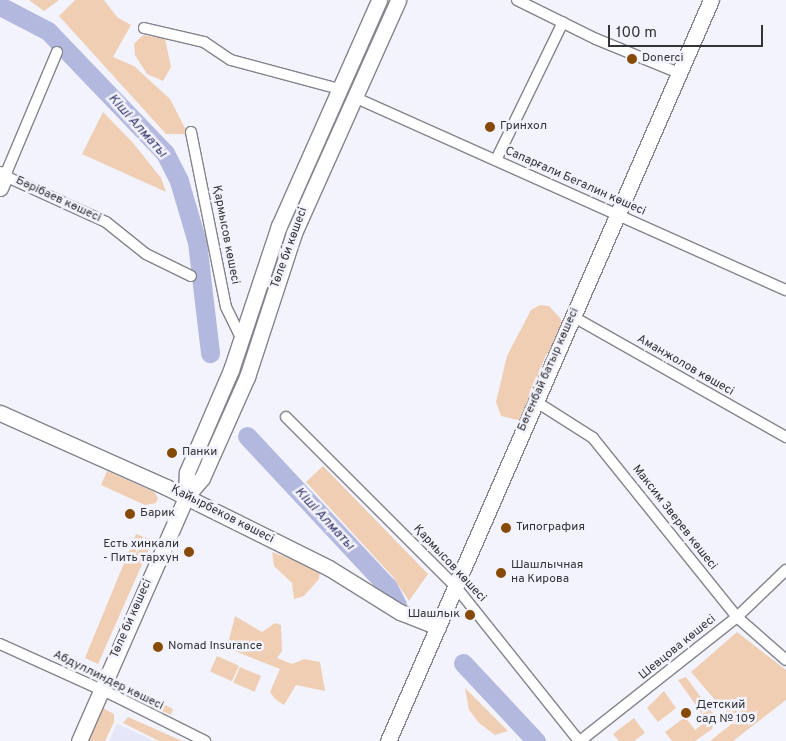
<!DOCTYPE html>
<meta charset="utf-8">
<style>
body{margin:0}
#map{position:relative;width:786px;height:741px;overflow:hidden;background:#f2f3fc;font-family:Overpass,sans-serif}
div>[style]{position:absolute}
.built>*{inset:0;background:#e5e7f8}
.green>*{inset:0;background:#f0ceb3;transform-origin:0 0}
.river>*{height:19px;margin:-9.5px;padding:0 9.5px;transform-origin:9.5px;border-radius:9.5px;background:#b3b8de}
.roads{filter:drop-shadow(1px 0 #83848c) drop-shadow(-1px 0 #83848c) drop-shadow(0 1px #83848c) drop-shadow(0 -1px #83848c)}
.street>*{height:10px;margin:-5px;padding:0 5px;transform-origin:5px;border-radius:5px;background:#fff}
.secondary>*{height:15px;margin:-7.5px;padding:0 7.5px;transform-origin:7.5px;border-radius:7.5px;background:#fff}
.dots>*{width:14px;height:14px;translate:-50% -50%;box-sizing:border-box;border:2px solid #f2f3fc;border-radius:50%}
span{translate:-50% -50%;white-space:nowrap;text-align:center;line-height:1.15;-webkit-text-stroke:5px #f2f3fc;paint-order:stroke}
.poi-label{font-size:12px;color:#333437}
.left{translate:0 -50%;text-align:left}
.right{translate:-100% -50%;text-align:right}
.street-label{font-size:12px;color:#333437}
.water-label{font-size:14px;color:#3a3d6e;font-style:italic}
.scale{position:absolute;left:608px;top:25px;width:155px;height:22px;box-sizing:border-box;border:2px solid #333437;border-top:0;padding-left:6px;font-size:15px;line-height:18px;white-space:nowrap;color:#333437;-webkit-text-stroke:4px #f2f3fc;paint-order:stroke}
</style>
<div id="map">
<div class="built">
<i style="clip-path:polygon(117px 724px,155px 741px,109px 741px)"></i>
</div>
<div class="green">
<i style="clip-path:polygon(29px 0,59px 0,44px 11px)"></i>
<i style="clip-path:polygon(75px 0,104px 0,117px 17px,131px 25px,113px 57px,134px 66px,170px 99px,188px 134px,166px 134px,59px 16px)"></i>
<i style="clip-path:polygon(143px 35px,165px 39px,171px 67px,163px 81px,147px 74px,135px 55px,134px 44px)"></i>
<i style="clip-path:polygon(103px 112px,133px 143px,161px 178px,166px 192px,82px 154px)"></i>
<i style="clip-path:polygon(540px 305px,549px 306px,561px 319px,562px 332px,545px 357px,522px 417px,518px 420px,501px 416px,496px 402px,507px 356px,531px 310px)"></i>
<i style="clip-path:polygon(323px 466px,428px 574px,409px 601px,393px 577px,306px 482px)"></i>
<i style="clip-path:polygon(107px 471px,154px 492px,158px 498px,156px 503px,145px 505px,101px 485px)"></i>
<i style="clip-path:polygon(136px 534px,150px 539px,151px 544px,98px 664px,85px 658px)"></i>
<i style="clip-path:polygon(272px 552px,320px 570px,319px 579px,304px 596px,294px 599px,292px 583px,274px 566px)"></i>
<i style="clip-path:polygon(235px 616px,262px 632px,275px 623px,281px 625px,282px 651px,277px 658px,292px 664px,304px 659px,320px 662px,325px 691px,296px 685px,284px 705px,275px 699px,270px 692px,280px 669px,227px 648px)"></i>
<i style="clip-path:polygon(737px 632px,786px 670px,786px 700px,733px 741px,710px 741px,734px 722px,691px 672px)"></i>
<i style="left:217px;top:656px;width:24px;height:17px;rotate:24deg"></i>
<i style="left:240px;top:667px;width:23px;height:17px;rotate:23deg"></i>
<i style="clip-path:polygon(686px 677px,717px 719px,712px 729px,695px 741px,672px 741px,665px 732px,685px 717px,695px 730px,707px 721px,678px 680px)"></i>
<i style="clip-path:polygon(129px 686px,173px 709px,171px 715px,126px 694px)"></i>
<i style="clip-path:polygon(465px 688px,508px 731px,495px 735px,479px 723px,469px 710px)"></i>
<i style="clip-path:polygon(664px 691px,676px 708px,658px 722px,647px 708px)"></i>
<i style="clip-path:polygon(103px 708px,114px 714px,114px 722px,105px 741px,89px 741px)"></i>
<i style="clip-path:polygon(128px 717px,182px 741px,159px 741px,123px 723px)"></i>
<i style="clip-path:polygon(634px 718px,645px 733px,634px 741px,619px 741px,613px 734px)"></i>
</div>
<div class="river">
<i style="left:0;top:6px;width:54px;rotate:27.5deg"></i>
<i style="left:48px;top:31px;width:169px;rotate:46.2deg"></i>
<i style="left:165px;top:153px;width:31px;rotate:63deg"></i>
<i style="left:179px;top:181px;width:64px;rotate:73.6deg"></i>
<i style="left:197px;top:242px;width:112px;rotate:83.3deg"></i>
<i style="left:247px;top:436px;width:207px;rotate:47deg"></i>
<i style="left:388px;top:587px;width:20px;rotate:63deg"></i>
<i style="left:463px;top:663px;width:107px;rotate:46.9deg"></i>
</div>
<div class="roads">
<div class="street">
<i style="left:517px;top:0;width:88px;rotate:26.3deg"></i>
<i style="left:596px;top:39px;width:90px;rotate:22.3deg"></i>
<i style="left:144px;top:28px;width:62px;rotate:13.1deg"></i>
<i style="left:204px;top:42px;width:32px;rotate:34deg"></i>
<i style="left:231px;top:60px;width:112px;rotate:15deg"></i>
<i style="left:57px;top:52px;width:134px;rotate:112.8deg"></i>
<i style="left:5px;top:176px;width:111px;rotate:24.5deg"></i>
<i style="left:106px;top:222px;width:51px;rotate:38.7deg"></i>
<i style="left:146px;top:254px;width:50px;rotate:26.1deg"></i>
<i style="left:354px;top:97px;width:473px;rotate:24.1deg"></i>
<i style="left:191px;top:132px;width:178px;rotate:78.7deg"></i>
<i style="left:226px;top:307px;width:37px;rotate:64deg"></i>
<i style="left:496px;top:160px;width:153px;rotate:-64.1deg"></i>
<i style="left:572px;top:316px;width:246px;rotate:29.5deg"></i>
<i style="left:535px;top:401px;width:69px;rotate:32.5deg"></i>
<i style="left:593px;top:438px;width:230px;rotate:51.2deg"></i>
<i style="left:737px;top:617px;width:65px;rotate:41.3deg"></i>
<i style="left:286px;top:417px;width:240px;rotate:45deg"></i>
<i style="left:456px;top:587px;width:197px;rotate:51.4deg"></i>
<i style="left:0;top:644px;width:126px;rotate:24.3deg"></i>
<i style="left:115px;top:696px;width:101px;rotate:26.6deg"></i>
<i style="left:580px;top:741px;width:200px;rotate:-38.3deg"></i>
<i style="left:737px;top:617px;width:68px;rotate:-43.8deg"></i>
</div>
<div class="secondary">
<i style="left:0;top:174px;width:5px;rotate:22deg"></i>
<i style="left:5px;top:176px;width:13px;rotate:113deg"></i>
<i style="left:0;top:413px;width:182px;rotate:24deg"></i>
<i style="left:166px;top:487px;width:182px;rotate:26.4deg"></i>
<i style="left:329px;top:568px;width:84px;rotate:31.8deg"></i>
<i style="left:400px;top:612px;width:41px;rotate:21.5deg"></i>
<i style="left:186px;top:497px;width:25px;rotate:-88deg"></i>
<i style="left:187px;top:472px;width:111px;rotate:-66.7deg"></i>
<i style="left:231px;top:370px;width:152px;rotate:-71.6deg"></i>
<i style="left:279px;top:226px;width:247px;rotate:-66.1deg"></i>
<i style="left:79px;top:741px;width:266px;rotate:-66.3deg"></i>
<i style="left:186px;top:497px;width:25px;rotate:-50deg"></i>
<i style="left:202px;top:478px;width:111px;rotate:-66deg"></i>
<i style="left:247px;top:377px;width:151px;rotate:-71.9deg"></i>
<i style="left:294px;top:233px;width:255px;rotate:-65.9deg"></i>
<i style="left:388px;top:741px;width:808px;rotate:-66.45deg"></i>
</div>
</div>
<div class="dots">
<i style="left:632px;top:59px;background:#864a06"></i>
<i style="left:490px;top:127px;background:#864a06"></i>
<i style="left:172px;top:453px;background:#864a06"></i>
<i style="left:130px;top:514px;background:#864a06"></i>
<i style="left:506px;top:528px;background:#864a06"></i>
<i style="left:189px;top:552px;background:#864a06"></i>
<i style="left:501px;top:573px;background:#864a06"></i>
<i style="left:470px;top:615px;background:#864a06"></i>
<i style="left:158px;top:647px;background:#864a06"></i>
<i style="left:686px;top:713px;background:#864a06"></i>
</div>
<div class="poi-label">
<span class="left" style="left:642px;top:59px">Donerci</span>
<span class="left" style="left:500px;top:127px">Гринхол</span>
<span class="left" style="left:182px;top:453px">Панки</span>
<span class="left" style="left:140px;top:514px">Барик</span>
<span class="left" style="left:516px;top:528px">Типография</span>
<span class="right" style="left:179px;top:552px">Есть хинкали<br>- Пить тархун</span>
<span class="left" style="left:511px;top:573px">Шашлычная<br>на Кирова</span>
<span class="right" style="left:460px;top:615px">Шашлык</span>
<span class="left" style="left:168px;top:647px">Nomad Insurance</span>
<span class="left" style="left:696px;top:713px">Детский<br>сад № 109</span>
</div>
<div class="street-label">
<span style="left:575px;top:182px;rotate:24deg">Сапарғали Бегалин көшесі</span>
<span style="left:58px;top:200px;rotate:25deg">Бәрібаев көшесі</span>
<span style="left:225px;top:235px;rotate:79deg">Қармысов көшесі</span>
<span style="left:290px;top:248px;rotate:-70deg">Төле би көшесі</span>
<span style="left:685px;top:366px;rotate:30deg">Аманжолов көшесі</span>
<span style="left:549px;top:370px;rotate:-66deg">Бөгенбай батыр көшесі</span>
<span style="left:222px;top:515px;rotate:27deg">Қайырбеков көшесі</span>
<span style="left:674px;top:518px;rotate:52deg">Максим Зверев көшесі</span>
<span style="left:449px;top:564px;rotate:47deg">Қармысов көшесі</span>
<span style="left:132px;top:619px;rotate:-66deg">Төле би көшесі</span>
<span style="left:678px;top:648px;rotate:-39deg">Шевцова көшесі</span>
<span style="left:108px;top:681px;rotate:26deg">Абдуллиндер көшесі</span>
</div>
<div class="water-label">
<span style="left:137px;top:126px;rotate:48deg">Кіші Алматы</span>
<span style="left:324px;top:519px;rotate:47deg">Кіші Алматы</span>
</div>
<div class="scale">100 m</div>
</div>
